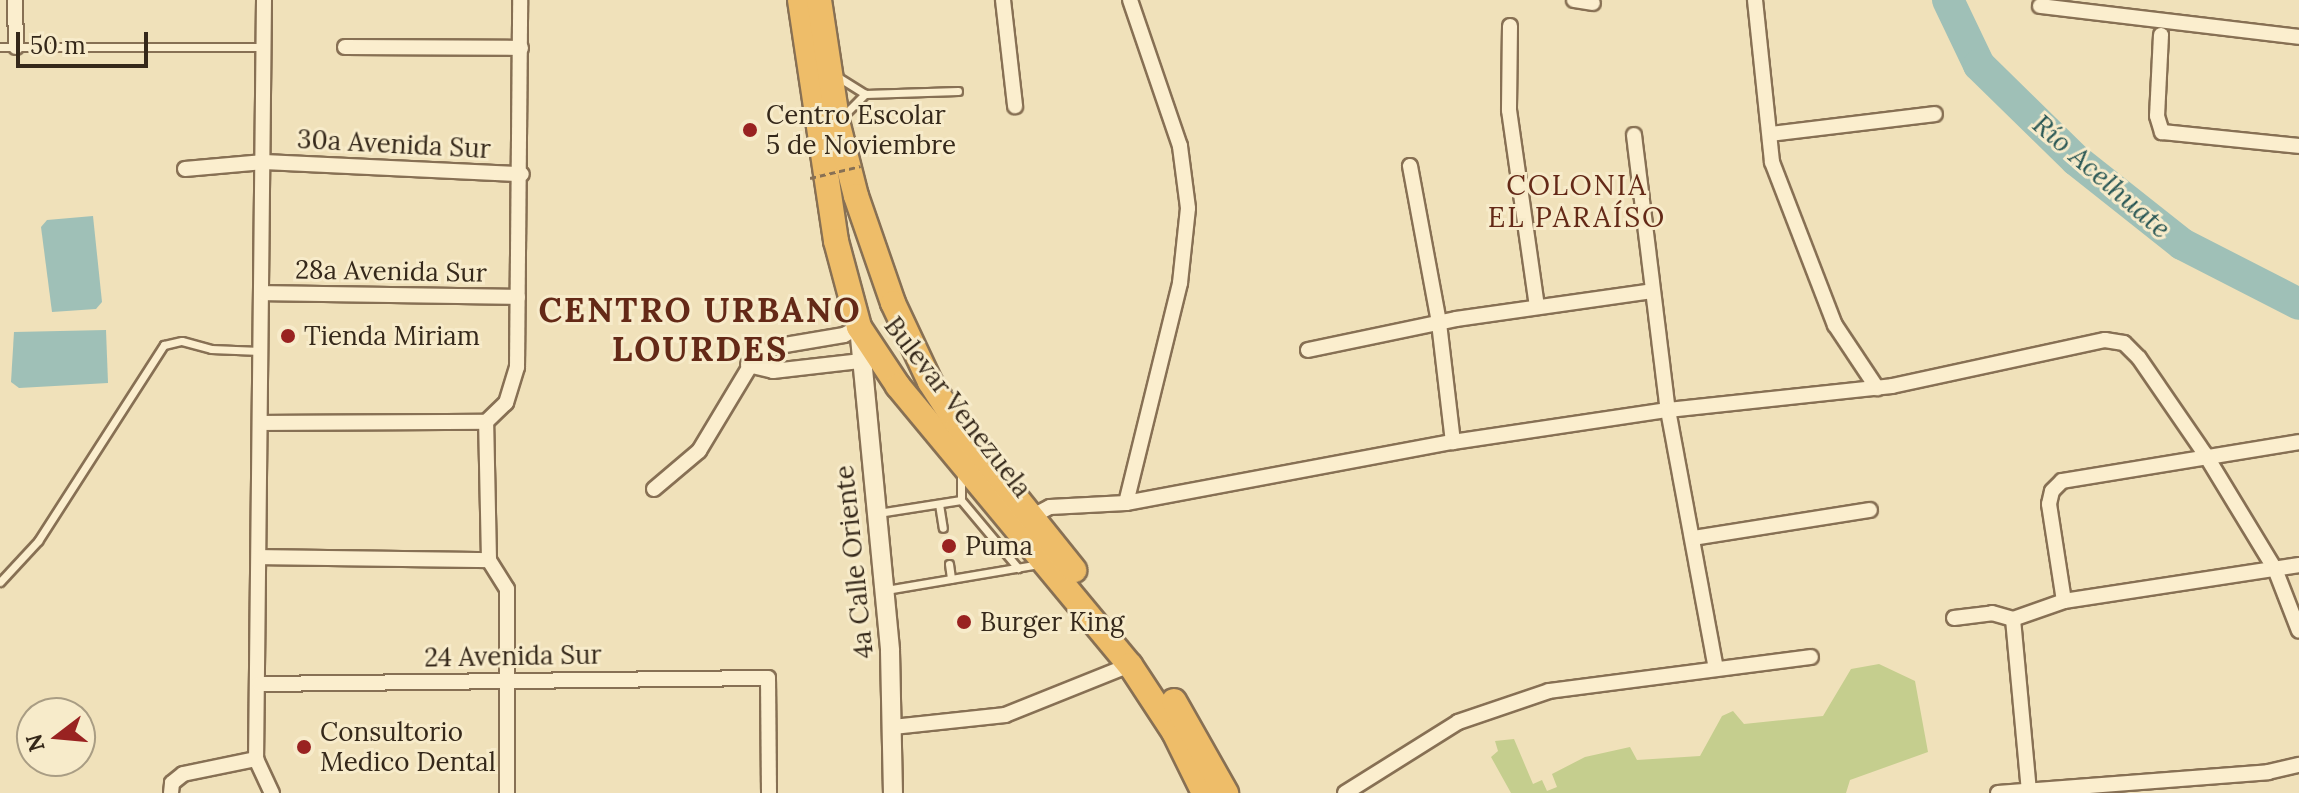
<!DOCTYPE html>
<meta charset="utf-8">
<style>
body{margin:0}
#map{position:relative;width:2299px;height:793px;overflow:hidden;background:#f0e1ba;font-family:Lora,serif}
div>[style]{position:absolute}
.green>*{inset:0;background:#c5ce8e}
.water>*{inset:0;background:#9fc0b7}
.river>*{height:32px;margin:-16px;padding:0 16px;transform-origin:16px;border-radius:16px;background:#9fc0b7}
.roads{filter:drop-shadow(2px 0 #877054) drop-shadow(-2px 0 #877054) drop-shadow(0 2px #877054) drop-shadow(0 -2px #877054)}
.service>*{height:7px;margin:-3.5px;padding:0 3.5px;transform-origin:3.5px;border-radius:3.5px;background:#fbeece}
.minor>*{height:14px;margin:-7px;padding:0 7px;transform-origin:7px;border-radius:7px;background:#fbeece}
.tertiary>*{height:18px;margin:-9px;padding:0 9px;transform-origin:9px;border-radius:9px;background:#fbeece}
.trunk>*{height:24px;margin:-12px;padding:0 12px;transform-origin:12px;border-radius:12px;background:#eebd69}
.path-bridge>*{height:3px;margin-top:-1.5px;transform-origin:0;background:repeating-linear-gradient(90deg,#877054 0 6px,transparent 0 10px)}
.dots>*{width:22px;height:22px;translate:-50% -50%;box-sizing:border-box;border:4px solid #f7ebca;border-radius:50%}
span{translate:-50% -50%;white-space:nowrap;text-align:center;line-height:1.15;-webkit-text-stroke:6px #f7ebca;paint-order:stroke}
.poi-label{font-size:26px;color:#35281a}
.left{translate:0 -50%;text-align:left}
.street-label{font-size:26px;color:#35281a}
.water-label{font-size:28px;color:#285654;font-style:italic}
.neighbourhood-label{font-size:28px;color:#642917;letter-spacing:2px}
.district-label{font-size:34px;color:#642917;font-weight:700;letter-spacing:2px}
.north{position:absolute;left:16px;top:697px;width:80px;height:80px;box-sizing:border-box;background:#f7ebca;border:2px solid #a99d84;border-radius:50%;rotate:254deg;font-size:22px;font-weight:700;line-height:32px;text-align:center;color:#35281a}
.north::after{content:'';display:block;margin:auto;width:28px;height:36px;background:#992221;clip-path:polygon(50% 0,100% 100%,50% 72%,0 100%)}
.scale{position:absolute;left:16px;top:32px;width:132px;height:36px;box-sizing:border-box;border:4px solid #35281a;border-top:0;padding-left:10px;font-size:24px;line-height:28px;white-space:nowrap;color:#35281a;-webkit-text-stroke:6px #f7ebca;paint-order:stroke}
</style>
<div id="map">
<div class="green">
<i style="clip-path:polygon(1879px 664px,1915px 681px,1928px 752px,1850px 780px,1846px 793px,1511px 793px,1491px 757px,1498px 751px,1495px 741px,1514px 739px,1533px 784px,1542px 780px,1547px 791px,1557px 787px,1552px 774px,1585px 757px,1630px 747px,1637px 760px,1700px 756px,1722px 716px,1733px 711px,1744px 724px,1823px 716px,1851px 669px)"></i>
</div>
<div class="water">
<i style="clip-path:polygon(93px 216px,102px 302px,96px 309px,52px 312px,41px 227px,47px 220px)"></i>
<i style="clip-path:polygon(106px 330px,108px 383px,19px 388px,11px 382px,14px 332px)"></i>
</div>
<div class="river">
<i style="left:1948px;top:0;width:72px;rotate:64.5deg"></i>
<i style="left:1979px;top:65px;width:136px;rotate:44.4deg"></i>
<i style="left:2076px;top:160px;width:135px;rotate:38.4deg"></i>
<i style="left:2182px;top:244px;width:131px;rotate:27.1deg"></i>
</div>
<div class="roads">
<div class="service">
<i style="left:0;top:47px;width:263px"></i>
<i style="left:838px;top:77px;width:32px;rotate:32deg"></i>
<i style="left:865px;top:94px;width:93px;rotate:-1.8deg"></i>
<i style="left:844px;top:115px;width:30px;rotate:-45deg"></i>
<i style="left:961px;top:474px;width:26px;rotate:90deg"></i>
<i style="left:961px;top:500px;width:89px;rotate:50deg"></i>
<i style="left:939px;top:504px;width:24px;rotate:81deg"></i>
<i style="left:878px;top:513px;width:84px;rotate:-8.9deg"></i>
<i style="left:949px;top:564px;width:15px;rotate:82deg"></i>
<i style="left:0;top:582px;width:56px;rotate:-47.2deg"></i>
<i style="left:38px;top:541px;width:233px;rotate:-57.3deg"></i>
<i style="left:164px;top:345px;width:18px;rotate:-13deg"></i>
<i style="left:182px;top:341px;width:30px;rotate:15deg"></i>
<i style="left:211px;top:349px;width:49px;rotate:2.3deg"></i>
<i style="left:886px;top:590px;width:155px;rotate:-9.6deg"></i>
</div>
<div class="minor">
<i style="left:15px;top:0;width:47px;rotate:88.8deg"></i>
<i style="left:264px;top:0;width:759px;rotate:90.6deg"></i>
<i style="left:256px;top:759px;width:38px;rotate:65deg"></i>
<i style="left:1003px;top:0;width:107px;rotate:83.5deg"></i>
<i style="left:1574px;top:0;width:19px;rotate:9deg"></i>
<i style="left:1755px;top:0;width:163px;rotate:84deg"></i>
<i style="left:1772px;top:162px;width:175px;rotate:68.9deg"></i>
<i style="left:1835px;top:325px;width:76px;rotate:56.3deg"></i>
<i style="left:2040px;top:6px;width:261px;rotate:6.8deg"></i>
<i style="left:1510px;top:26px;width:84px;rotate:90.7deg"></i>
<i style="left:1509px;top:110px;width:198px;rotate:81.9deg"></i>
<i style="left:2161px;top:35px;width:81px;rotate:92.8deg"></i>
<i style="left:2157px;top:116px;width:17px;rotate:73deg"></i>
<i style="left:2162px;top:132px;width:138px;rotate:5.8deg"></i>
<i style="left:345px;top:47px;width:176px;rotate:0.3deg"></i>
<i style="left:1770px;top:134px;width:166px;rotate:-6.9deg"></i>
<i style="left:1634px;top:135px;width:277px;rotate:83deg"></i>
<i style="left:1668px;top:410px;width:263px;rotate:79.5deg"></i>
<i style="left:1410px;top:166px;width:160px;rotate:79.5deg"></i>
<i style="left:1439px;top:323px;width:120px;rotate:83.3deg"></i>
<i style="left:185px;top:169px;width:79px;rotate:-5.1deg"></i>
<i style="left:264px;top:162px;width:258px;rotate:2.7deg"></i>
<i style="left:263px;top:293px;width:255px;rotate:0.9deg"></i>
<i style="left:1308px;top:350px;width:151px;rotate:-11.8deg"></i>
<i style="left:1456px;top:319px;width:198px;rotate:-8.1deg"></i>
<i style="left:748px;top:365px;width:26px;rotate:13deg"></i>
<i style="left:773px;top:371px;width:98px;rotate:-6.5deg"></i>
<i style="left:261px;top:423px;width:225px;rotate:-0.3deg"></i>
<i style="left:654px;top:489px;width:59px;rotate:-40.2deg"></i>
<i style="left:699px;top:451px;width:111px;rotate:-59deg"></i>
<i style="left:756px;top:356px;width:25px;rotate:-23deg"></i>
<i style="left:779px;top:346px;width:66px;rotate:-9.6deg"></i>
<i style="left:844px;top:335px;width:17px;rotate:-28deg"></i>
<i style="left:1126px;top:503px;width:227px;rotate:-76.2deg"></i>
<i style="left:1180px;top:283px;width:75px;rotate:-83.9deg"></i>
<i style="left:1188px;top:208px;width:63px;rotate:-97.4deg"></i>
<i style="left:1180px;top:146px;width:154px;rotate:-108.9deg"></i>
<i style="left:1031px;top:517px;width:21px;rotate:-28deg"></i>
<i style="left:1050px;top:507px;width:76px;rotate:-3deg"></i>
<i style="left:1126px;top:503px;width:333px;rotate:-10.6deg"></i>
<i style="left:1453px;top:442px;width:217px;rotate:-8.5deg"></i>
<i style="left:1668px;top:410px;width:225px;rotate:-6.1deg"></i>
<i style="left:1892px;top:386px;width:218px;rotate:-12.2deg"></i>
<i style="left:2105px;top:340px;width:19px;rotate:9deg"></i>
<i style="left:2124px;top:343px;width:21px;rotate:45deg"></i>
<i style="left:2139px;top:358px;width:116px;rotate:55.5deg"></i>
<i style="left:2205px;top:454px;width:135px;rotate:58.7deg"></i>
<i style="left:2275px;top:569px;width:66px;rotate:68.8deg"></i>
<i style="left:1693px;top:538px;width:179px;rotate:-9deg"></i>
<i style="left:260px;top:557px;width:229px;rotate:0.8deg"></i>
<i style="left:2064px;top:601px;width:98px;rotate:-98.8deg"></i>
<i style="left:2049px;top:504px;width:13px;rotate:-77deg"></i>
<i style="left:2052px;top:491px;width:14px;rotate:-45deg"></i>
<i style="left:2062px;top:481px;width:240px;rotate:-9.3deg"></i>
<i style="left:1954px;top:618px;width:38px;rotate:-7deg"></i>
<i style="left:1992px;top:613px;width:22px;rotate:16deg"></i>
<i style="left:2013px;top:619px;width:54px;rotate:-19.4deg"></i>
<i style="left:2064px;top:601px;width:238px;rotate:-8.7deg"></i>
<i style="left:2013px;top:619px;width:173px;rotate:84.7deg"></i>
<i style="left:259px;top:684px;width:509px;rotate:-0.68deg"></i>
<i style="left:768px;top:678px;width:115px;rotate:89.5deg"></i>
<i style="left:893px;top:727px;width:113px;rotate:-6.1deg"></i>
<i style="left:1005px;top:715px;width:135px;rotate:-21.8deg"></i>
<i style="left:171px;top:793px;width:10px;rotate:-84deg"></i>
<i style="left:172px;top:783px;width:14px;rotate:-39deg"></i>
<i style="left:183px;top:774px;width:75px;rotate:-11.6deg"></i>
<i style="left:507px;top:793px;width:204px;rotate:-90deg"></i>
<i style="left:507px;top:589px;width:34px;rotate:-122deg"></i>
<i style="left:489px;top:560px;width:138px;rotate:-91.2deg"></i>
<i style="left:486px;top:422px;width:28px;rotate:-44deg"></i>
<i style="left:506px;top:403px;width:38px;rotate:-73deg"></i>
<i style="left:517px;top:367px;width:367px;rotate:-89.5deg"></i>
<i style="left:1345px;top:793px;width:133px;rotate:-32.1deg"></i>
<i style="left:1458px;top:722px;width:96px;rotate:-18.8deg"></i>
<i style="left:1549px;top:691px;width:264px;rotate:-7.4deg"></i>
<i style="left:1998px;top:793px;width:271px;rotate:-4.4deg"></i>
<i style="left:2268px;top:772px;width:32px;rotate:-13deg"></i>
</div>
<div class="tertiary">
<i style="left:859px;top:327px;width:325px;rotate:84.5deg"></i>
<i style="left:890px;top:651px;width:142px;rotate:88.8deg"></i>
</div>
<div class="trunk">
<i style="left:800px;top:0;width:244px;rotate:81.5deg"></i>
<i style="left:836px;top:241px;width:89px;rotate:75deg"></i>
<i style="left:859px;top:327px;width:71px;rotate:56.5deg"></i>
<i style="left:898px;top:386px;width:363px;rotate:50.3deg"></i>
<i style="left:1130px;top:665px;width:80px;rotate:56.7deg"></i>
<i style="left:1174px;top:732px;width:68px;rotate:63.8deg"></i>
<i style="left:819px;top:0;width:126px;rotate:81.4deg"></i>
<i style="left:838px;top:125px;width:73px;rotate:75.8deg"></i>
<i style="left:856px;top:196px;width:113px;rotate:70.9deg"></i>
<i style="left:893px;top:303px;width:87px;rotate:64.9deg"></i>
<i style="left:930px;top:382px;width:51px;rotate:56.9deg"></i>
<i style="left:958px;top:425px;width:186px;rotate:51.3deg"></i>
<i style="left:1174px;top:701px;width:106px;rotate:60.5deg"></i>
</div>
</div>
<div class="path-bridge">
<i style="left:810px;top:178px;width:52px;rotate:-13.2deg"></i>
</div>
<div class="dots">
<i style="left:750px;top:130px;background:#992221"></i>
<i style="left:288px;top:336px;background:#992221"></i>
<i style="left:949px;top:546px;background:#992221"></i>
<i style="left:964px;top:622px;background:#992221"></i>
<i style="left:304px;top:747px;background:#992221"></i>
</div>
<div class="poi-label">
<span class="left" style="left:766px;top:130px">Centro Escolar<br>5 de Noviembre</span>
<span class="left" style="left:304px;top:336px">Tienda Miriam</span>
<span class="left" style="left:965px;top:546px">Puma</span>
<span class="left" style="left:980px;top:622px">Burger King</span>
<span class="left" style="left:320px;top:747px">Consultorio<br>Medico Dental</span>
</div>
<div class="street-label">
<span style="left:394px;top:144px;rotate:3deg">30a Avenida Sur</span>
<span style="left:391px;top:271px;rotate:1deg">28a Avenida Sur</span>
<span style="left:958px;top:407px;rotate:52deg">Bulevar Venezuela</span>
<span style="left:854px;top:562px;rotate:-96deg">4a Calle Oriente</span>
<span style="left:513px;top:656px;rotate:-1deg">24 Avenida Sur</span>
</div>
<div class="water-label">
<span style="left:2102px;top:176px;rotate:41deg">Río Acelhuate</span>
</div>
<div class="neighbourhood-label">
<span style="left:1577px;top:201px">COLONIA<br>EL PARAÍSO</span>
</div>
<div class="district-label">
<span style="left:700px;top:329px">CENTRO URBANO<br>LOURDES</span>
</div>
<div class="north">N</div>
<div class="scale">50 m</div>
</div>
